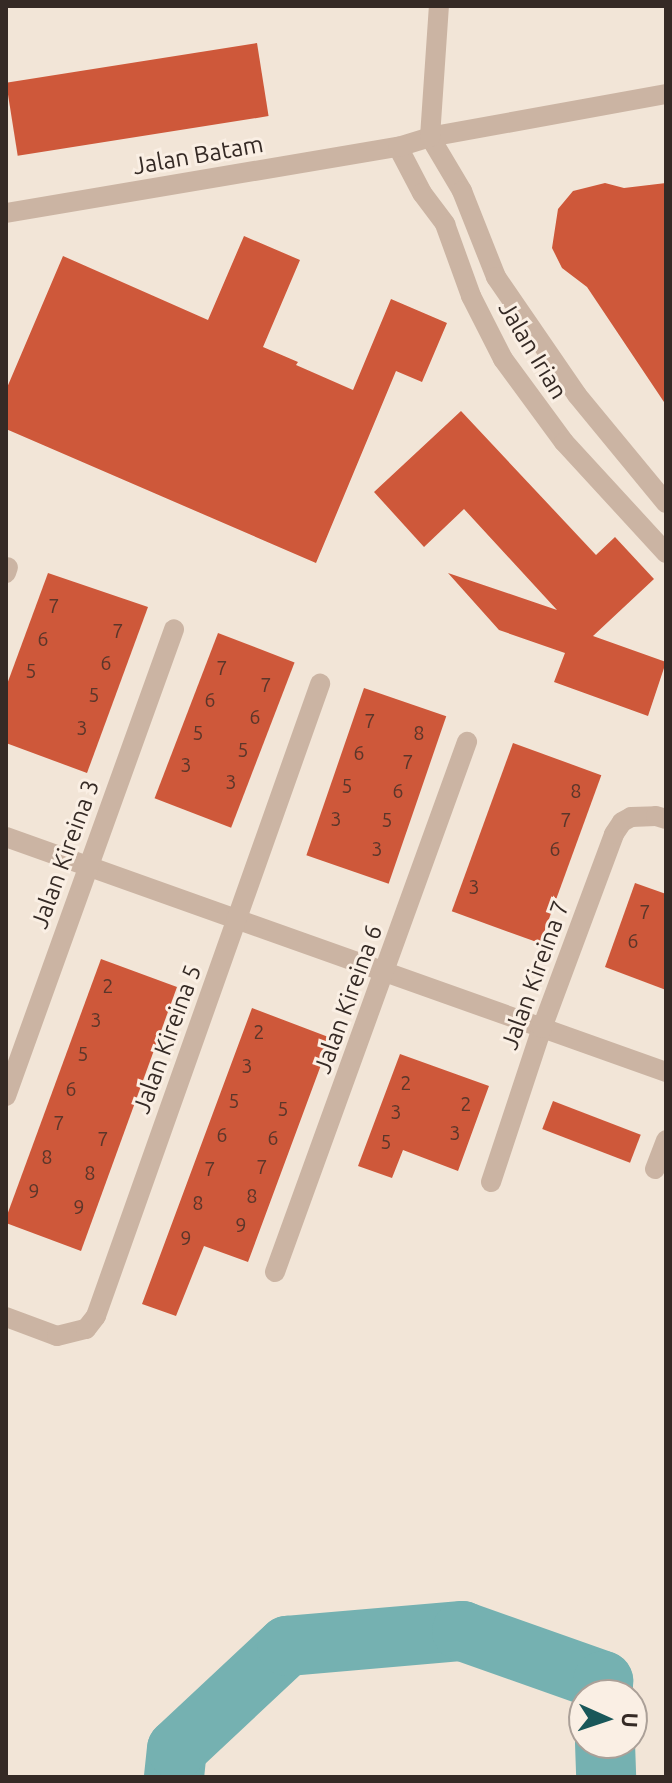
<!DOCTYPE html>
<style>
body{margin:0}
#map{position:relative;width:672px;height:1783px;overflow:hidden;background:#f2e5d7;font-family:Ubuntu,sans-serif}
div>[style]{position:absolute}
.river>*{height:60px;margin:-30px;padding:0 30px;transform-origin:30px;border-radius:30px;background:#75b1b1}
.building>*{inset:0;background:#ce583a;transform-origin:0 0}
.minor>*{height:20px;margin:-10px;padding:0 10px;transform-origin:10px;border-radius:10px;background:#cbb4a3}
.tertiary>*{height:20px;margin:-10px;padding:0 10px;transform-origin:10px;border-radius:10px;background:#cbb4a3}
span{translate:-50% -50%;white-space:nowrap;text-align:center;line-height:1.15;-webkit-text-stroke:6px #faefe4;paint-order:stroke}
.number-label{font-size:20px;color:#5b362a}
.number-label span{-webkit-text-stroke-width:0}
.street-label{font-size:24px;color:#352a25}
.frame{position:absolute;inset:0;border:8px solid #352a25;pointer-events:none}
.north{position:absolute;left:568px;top:1679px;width:80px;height:80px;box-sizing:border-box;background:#faefe4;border:2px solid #aba098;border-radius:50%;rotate:93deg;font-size:22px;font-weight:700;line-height:32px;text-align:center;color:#352a25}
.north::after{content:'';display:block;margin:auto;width:28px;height:36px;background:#195759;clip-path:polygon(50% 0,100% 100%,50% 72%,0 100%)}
</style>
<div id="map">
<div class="river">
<i style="left:605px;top:1743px;width:34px;rotate:88deg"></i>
<i style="left:174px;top:1777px;width:28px;rotate:-84deg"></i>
<i style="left:177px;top:1749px;width:151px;rotate:-43.1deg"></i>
<i style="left:287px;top:1646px;width:176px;rotate:-4.9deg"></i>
<i style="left:462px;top:1631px;width:150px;rotate:19.5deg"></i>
<i style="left:603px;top:1681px;width:14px;rotate:90deg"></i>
</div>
<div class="building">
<i style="left:257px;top:43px;width:74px;height:254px;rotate:81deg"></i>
<i style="clip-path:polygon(605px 183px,624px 188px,666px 183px,666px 405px,587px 287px,562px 268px,552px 248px,558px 209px,573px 191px)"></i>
<i style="clip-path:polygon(244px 236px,300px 260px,263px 347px,298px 362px,296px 365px,353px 390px,391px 299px,447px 323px,422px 382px,396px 371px,316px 563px,6px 429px,6px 390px,63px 256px,208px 320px)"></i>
<i style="clip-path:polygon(461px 411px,596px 555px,615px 537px,654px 579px,593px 636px,666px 662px,648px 716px,554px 682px,565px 653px,499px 630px,448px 573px,557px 610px,464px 509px,424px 547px,374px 492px)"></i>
<i style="clip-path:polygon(48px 573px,148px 607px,87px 773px,6px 743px,6px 687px)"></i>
<i style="left:218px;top:633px;width:82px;height:177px;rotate:21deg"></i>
<i style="left:364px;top:688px;width:87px;height:177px;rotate:19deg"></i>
<i style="left:513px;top:743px;width:94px;height:179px;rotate:20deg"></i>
<i style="clip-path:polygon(635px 883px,666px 894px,666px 990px,605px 967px)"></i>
<i style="clip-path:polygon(101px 959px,177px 987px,81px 1251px,6px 1223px,6px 1218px)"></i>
<i style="clip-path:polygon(252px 1008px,331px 1038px,248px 1262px,204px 1246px,176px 1316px,142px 1304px)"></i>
<i style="clip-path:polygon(400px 1054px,489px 1086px,458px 1171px,403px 1150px,392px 1178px,358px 1166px)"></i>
<i style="left:553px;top:1101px;width:94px;height:30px;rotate:21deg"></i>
</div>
<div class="minor">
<i style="left:666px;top:94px;width:240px;rotate:169.7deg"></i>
<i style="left:430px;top:137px;width:63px;rotate:59.3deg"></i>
<i style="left:462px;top:191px;width:92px;rotate:68.4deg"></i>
<i style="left:496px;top:277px;width:143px;rotate:55.5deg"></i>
<i style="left:577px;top:395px;width:140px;rotate:50.5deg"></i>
<i style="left:398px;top:147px;width:52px;rotate:62.4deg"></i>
<i style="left:422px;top:193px;width:39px;rotate:53deg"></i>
<i style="left:445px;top:224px;width:77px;rotate:70.1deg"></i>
<i style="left:471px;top:296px;width:71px;rotate:63.1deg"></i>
<i style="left:503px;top:359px;width:103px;rotate:53.7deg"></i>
<i style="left:564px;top:442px;width:151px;rotate:47.4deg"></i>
<i style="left:6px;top:573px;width:6px;rotate:-72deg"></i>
<i style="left:6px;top:837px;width:701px;rotate:19.6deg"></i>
<i style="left:6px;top:1096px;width:496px;rotate:-70.2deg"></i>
<i style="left:655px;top:1169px;width:31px;rotate:-69deg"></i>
<i style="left:491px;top:1182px;width:162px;rotate:-71.7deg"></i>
<i style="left:542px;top:1028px;width:207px;rotate:-69.6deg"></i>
<i style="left:614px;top:834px;width:14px;rotate:-56deg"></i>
<i style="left:622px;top:822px;width:10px;rotate:-29deg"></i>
<i style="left:631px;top:817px;width:25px;rotate:-2deg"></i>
<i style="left:656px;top:816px;width:10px;rotate:17deg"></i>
<i style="left:275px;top:1272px;width:564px;rotate:-70.09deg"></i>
<i style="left:6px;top:1317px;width:54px;rotate:20.4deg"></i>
<i style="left:57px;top:1336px;width:30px;rotate:-14deg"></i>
<i style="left:86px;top:1329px;width:16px;rotate:-52deg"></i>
<i style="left:96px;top:1316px;width:671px;rotate:-70.48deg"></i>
</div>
<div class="tertiary">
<i style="left:6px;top:213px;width:398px;rotate:-9.6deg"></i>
<i style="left:398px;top:147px;width:34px;rotate:-17deg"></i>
<i style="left:430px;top:137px;width:131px;rotate:-86.1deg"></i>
</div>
<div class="number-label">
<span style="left:54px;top:605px">7</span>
<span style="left:118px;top:630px">7</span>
<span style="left:43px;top:638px">6</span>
<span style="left:106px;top:662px">6</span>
<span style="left:222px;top:667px">7</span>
<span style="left:31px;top:670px">5</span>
<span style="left:266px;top:684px">7</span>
<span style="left:94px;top:694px">5</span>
<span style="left:210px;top:699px">6</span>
<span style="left:255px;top:716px">6</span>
<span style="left:370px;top:720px">7</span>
<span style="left:82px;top:727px">3</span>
<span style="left:198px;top:732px">5</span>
<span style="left:419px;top:732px">8</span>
<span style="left:243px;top:749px">5</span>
<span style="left:359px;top:752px">6</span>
<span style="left:408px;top:761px">7</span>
<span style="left:186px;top:764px">3</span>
<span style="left:231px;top:781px">3</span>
<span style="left:347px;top:785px">5</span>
<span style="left:398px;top:790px">6</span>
<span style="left:576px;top:790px">8</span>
<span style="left:336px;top:818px">3</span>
<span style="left:387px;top:819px">5</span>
<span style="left:566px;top:819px">7</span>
<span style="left:377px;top:848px">3</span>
<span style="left:555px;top:848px">6</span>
<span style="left:474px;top:886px">3</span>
<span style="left:645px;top:911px">7</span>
<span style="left:633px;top:940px">6</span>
<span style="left:108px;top:985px">2</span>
<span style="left:96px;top:1019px">3</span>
<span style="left:259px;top:1031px">2</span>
<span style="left:83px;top:1053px">5</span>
<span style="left:247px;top:1065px">3</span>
<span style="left:406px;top:1082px">2</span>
<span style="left:71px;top:1088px">6</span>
<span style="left:234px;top:1100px">5</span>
<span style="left:466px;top:1103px">2</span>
<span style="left:283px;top:1108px">5</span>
<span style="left:396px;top:1111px">3</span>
<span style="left:59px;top:1122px">7</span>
<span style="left:455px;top:1132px">3</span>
<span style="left:222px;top:1134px">6</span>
<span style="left:273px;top:1137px">6</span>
<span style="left:103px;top:1138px">7</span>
<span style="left:386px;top:1141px">5</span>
<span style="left:47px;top:1156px">8</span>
<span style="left:262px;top:1166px">7</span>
<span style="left:210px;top:1168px">7</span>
<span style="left:90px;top:1172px">8</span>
<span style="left:34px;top:1190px">9</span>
<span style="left:252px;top:1195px">8</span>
<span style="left:198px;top:1202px">8</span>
<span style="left:79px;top:1206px">9</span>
<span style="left:241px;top:1224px">9</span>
<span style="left:186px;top:1237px">9</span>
</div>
<div class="street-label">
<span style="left:198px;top:155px;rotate:-10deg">Jalan Batam</span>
<span style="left:533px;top:350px;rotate:59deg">Jalan Irian</span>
<span style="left:65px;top:854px;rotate:-70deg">Jalan Kireina 3</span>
<span style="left:535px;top:975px;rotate:-70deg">Jalan Kireina 7</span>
<span style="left:348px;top:999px;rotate:-70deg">Jalan Kireina 6</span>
<span style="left:167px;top:1039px;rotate:-70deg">Jalan Kireina 5</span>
</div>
<div class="frame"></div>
<div class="north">U</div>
</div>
